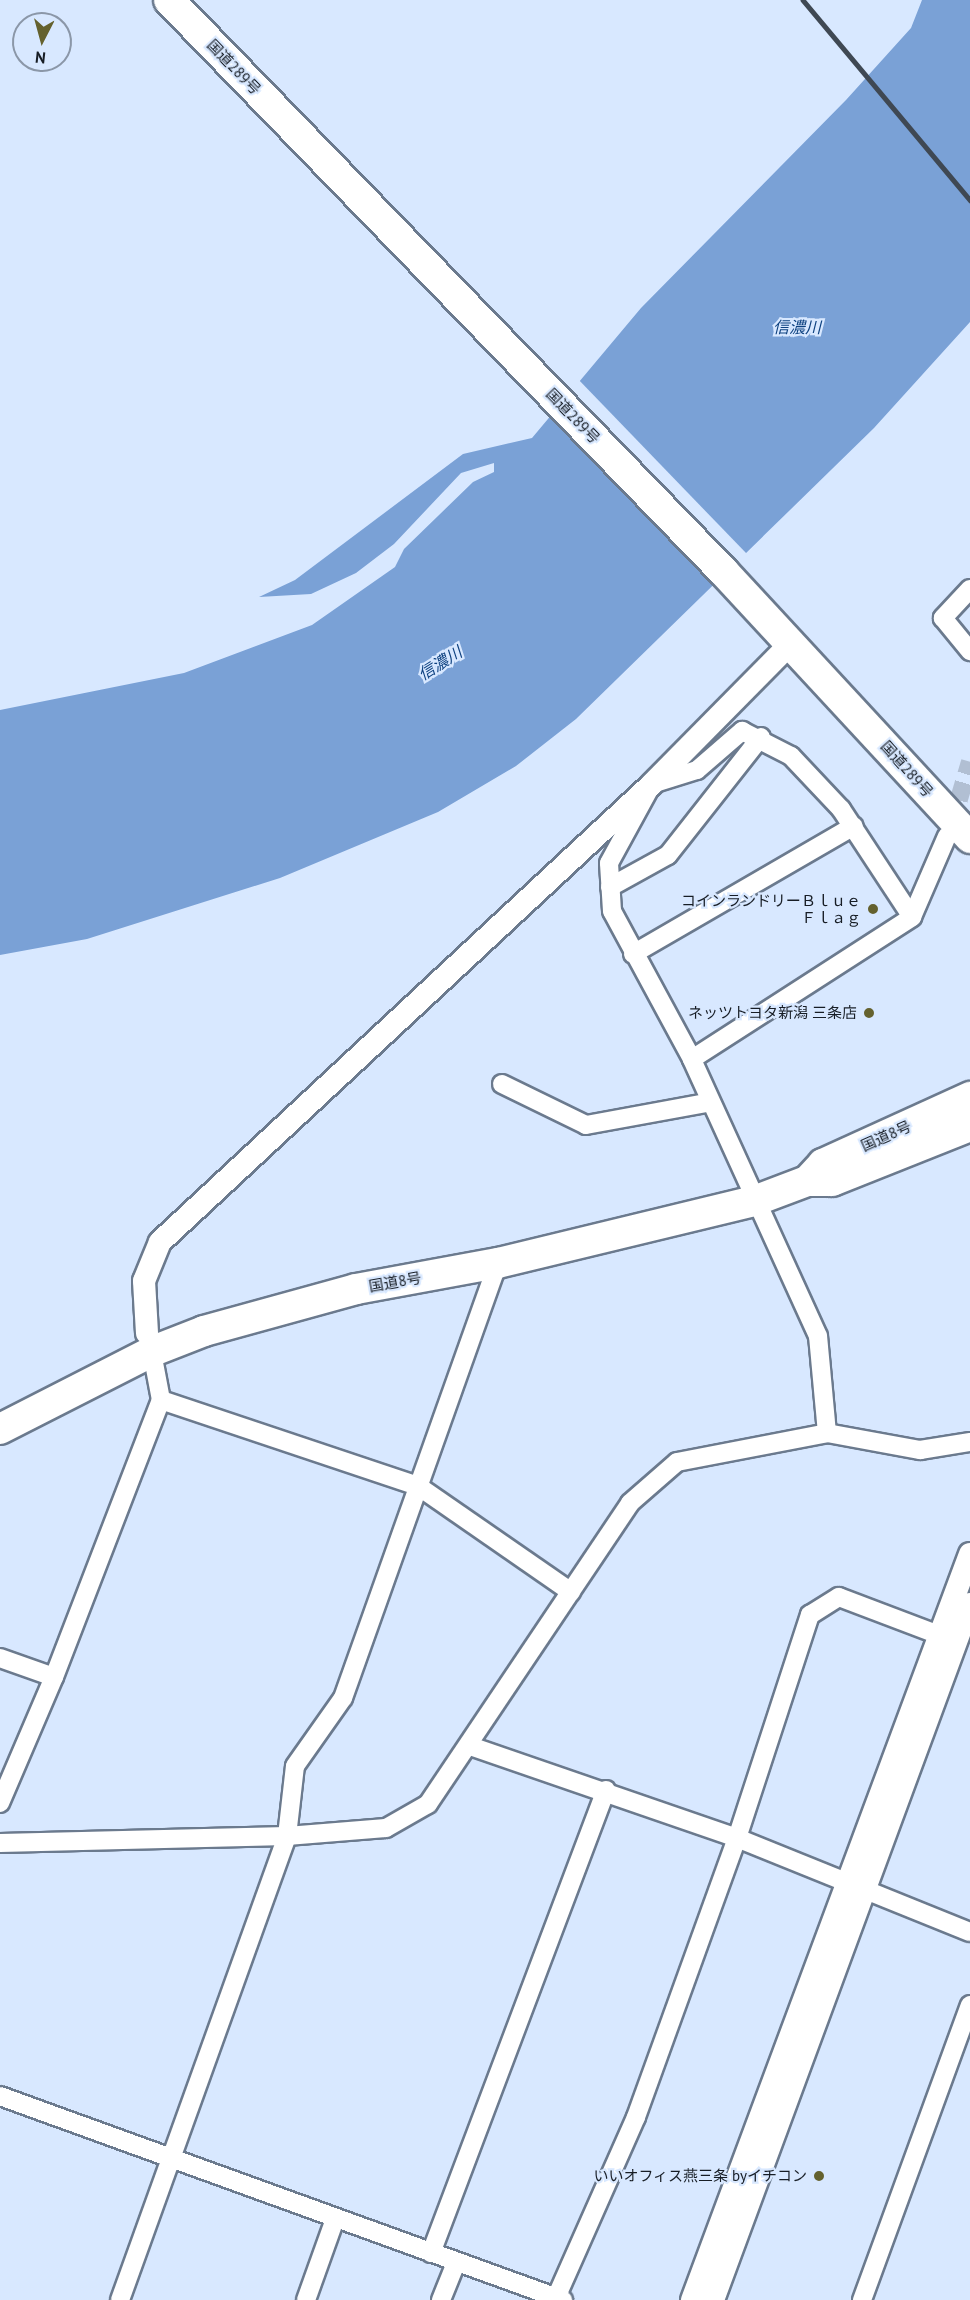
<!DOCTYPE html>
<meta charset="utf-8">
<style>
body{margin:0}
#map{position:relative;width:970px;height:2300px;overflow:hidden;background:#d8e8ff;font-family:"PT Sans","Noto Sans JP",sans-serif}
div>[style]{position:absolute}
.water>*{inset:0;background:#7aa1d6}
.pier>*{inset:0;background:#d8e8ff;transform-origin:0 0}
.minor-tunnel>*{height:18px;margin-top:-9px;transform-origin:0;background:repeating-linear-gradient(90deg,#b1bfd3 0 18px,transparent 0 27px)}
.roads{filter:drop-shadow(2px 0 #6b7a8e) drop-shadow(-2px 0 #6b7a8e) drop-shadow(0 2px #6b7a8e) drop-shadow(0 -2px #6b7a8e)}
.minor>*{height:18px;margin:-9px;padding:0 9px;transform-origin:9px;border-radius:9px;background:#fff}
.tertiary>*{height:22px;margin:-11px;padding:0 11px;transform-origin:11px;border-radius:11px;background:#fff}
.trunk>*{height:30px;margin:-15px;padding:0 15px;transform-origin:15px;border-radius:15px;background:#fff}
.rail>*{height:4.5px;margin:-2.25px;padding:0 2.25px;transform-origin:2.25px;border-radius:2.25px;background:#3f4853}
.dots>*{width:16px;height:16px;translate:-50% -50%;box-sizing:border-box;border:3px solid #d8e8ff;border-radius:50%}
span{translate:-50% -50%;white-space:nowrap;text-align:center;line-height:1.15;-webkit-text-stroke:4.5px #d8e8ff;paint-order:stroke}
.street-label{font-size:15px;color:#171d25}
.poi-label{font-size:15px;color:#171d25}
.right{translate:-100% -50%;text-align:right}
.water-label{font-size:16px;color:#0d4180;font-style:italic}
.north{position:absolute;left:12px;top:12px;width:60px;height:60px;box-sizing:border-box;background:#d8e8ff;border:2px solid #8b97a8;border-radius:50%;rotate:186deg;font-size:16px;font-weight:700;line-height:24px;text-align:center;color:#171d25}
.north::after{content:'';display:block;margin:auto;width:21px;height:27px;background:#64612e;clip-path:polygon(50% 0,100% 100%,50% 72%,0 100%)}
</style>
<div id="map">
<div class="water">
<i style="clip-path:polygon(922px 0,970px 0,970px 322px,874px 428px,576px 719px,516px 766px,438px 812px,280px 878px,87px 939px,0 955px,0 710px,184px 673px,312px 625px,395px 567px,404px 549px,473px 482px,494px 472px,494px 463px,461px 473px,394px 544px,356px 573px,311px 594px,259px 597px,295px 580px,463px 454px,532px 438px,641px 308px,846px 100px,911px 28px)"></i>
</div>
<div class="pier">
<i style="left:576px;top:377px;width:250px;height:45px;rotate:46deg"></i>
</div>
<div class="minor-tunnel">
<i style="left:951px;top:826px;width:67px;rotate:-73.5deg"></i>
</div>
<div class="roads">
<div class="minor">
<i style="left:970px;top:589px;width:40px;rotate:133deg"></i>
<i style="left:943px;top:618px;width:43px;rotate:50.7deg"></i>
<i style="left:610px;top:887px;width:66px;rotate:-28.9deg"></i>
<i style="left:668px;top:855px;width:150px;rotate:-51.8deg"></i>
<i style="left:633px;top:954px;width:255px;rotate:-30.1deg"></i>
<i style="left:692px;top:1059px;width:262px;rotate:-32.8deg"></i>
<i style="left:912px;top:917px;width:88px;rotate:-66.6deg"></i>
<i style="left:502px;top:1084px;width:93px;rotate:26deg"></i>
<i style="left:586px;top:1125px;width:127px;rotate:-10.4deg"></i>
<i style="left:161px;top:1400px;width:271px;rotate:18.5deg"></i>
<i style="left:418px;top:1486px;width:186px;rotate:34.7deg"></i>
<i style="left:827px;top:1433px;width:97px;rotate:-95.3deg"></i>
<i style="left:818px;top:1336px;width:304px;rotate:-114.5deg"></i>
<i style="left:692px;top:1059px;width:168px;rotate:-118.4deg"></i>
<i style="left:612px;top:911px;width:48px;rotate:-93.6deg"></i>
<i style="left:609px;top:863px;width:90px;rotate:-61.4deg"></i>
<i style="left:652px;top:784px;width:47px;rotate:-17.3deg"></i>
<i style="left:697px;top:770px;width:60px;rotate:-40.9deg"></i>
<i style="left:742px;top:731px;width:55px;rotate:27deg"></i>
<i style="left:791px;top:756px;width:73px;rotate:46.7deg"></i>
<i style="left:841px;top:809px;width:129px;rotate:56.7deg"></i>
<i style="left:0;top:1658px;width:57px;rotate:19.4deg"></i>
<i style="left:470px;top:1746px;width:282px;rotate:19deg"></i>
<i style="left:737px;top:1838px;width:251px;rotate:22deg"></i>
<i style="left:0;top:1803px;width:137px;rotate:-66.8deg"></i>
<i style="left:54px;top:1677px;width:297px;rotate:-68.9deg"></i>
<i style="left:161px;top:1400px;width:59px;rotate:-100.7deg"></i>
<i style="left:0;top:1843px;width:287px;rotate:-1.4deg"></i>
<i style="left:287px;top:1836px;width:99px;rotate:-4.6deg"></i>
<i style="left:386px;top:1828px;width:48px;rotate:-29.7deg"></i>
<i style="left:428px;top:1804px;width:362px;rotate:-56.1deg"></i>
<i style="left:630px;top:1503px;width:62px;rotate:-41.1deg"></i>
<i style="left:677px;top:1462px;width:153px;rotate:-10.9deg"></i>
<i style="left:827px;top:1433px;width:95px;rotate:10.4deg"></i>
<i style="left:920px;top:1450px;width:51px;rotate:-9.1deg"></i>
<i style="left:0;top:2096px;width:599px;rotate:19.92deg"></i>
<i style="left:431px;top:2253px;width:495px;rotate:-69.3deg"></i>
<i style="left:120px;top:2300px;width:493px;rotate:-70.2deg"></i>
<i style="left:287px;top:1836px;width:70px;rotate:-83.5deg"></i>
<i style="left:295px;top:1766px;width:83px;rotate:-54.8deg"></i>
<i style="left:343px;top:1698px;width:462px;rotate:-70.4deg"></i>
<i style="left:306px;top:2300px;width:86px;rotate:-70.3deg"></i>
<i style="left:441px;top:2300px;width:40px;rotate:-68deg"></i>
<i style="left:555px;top:2300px;width:200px;rotate:-66.1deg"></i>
<i style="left:636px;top:2117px;width:297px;rotate:-70.1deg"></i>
<i style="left:737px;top:1838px;width:235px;rotate:-71.9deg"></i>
<i style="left:810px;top:1615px;width:34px;rotate:-32deg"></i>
<i style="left:839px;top:1597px;width:121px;rotate:20.8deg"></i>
<i style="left:862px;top:2300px;width:314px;rotate:-69.9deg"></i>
</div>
<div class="tertiary">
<i style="left:147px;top:1333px;width:52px;rotate:-93.3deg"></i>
<i style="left:144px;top:1281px;width:42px;rotate:-67.7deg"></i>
<i style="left:160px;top:1242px;width:672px;rotate:-42.95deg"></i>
<i style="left:652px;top:784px;width:198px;rotate:-45.4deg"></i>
<i style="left:692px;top:2300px;width:796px;rotate:-69.56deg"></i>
<i style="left:713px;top:2300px;width:742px;rotate:-69.73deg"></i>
</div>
<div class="trunk">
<i style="left:169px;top:0;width:796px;rotate:45.87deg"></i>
<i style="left:723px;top:571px;width:364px;rotate:47.2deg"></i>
<i style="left:811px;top:1177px;width:18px;rotate:-47deg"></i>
<i style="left:823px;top:1164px;width:162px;rotate:-24.5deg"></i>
<i style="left:0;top:1429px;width:172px;rotate:-27deg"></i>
<i style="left:153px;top:1351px;width:55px;rotate:-21.4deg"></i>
<i style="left:204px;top:1331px;width:158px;rotate:-15.4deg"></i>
<i style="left:356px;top:1289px;width:144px;rotate:-10.4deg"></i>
<i style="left:498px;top:1263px;width:263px;rotate:-13.6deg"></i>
<i style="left:754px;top:1201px;width:57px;rotate:-20.7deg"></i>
<i style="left:807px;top:1181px;width:25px"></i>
<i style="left:832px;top:1181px;width:149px;rotate:-21.7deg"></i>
</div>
</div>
<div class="rail">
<i style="left:803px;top:0;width:261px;rotate:50.1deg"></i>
</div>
<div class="dots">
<i style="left:873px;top:909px;background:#64612e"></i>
<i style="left:869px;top:1013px;background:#64612e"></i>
<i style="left:819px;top:2176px;background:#64612e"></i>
</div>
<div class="street-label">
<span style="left:234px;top:67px;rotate:46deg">国道289号</span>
<span style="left:573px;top:416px;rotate:46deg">国道289号</span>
<span style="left:907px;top:769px;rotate:48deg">国道289号</span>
<span style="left:886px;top:1136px;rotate:-24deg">国道8号</span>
<span style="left:395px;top:1282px;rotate:-10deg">国道8号</span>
</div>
<div class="poi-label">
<span class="right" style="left:861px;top:909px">コインランドリーＢｌｕｅ<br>Ｆｌａｇ</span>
<span class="right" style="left:857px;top:1013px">ネッツトヨタ新潟 三条店</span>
<span class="right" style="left:807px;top:2176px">いいオフィス燕三条 byイチコン</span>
</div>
<div class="water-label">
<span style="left:797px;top:327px">信濃川</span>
<span style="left:440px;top:663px;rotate:-32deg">信濃川</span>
</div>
<div class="north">N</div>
</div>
